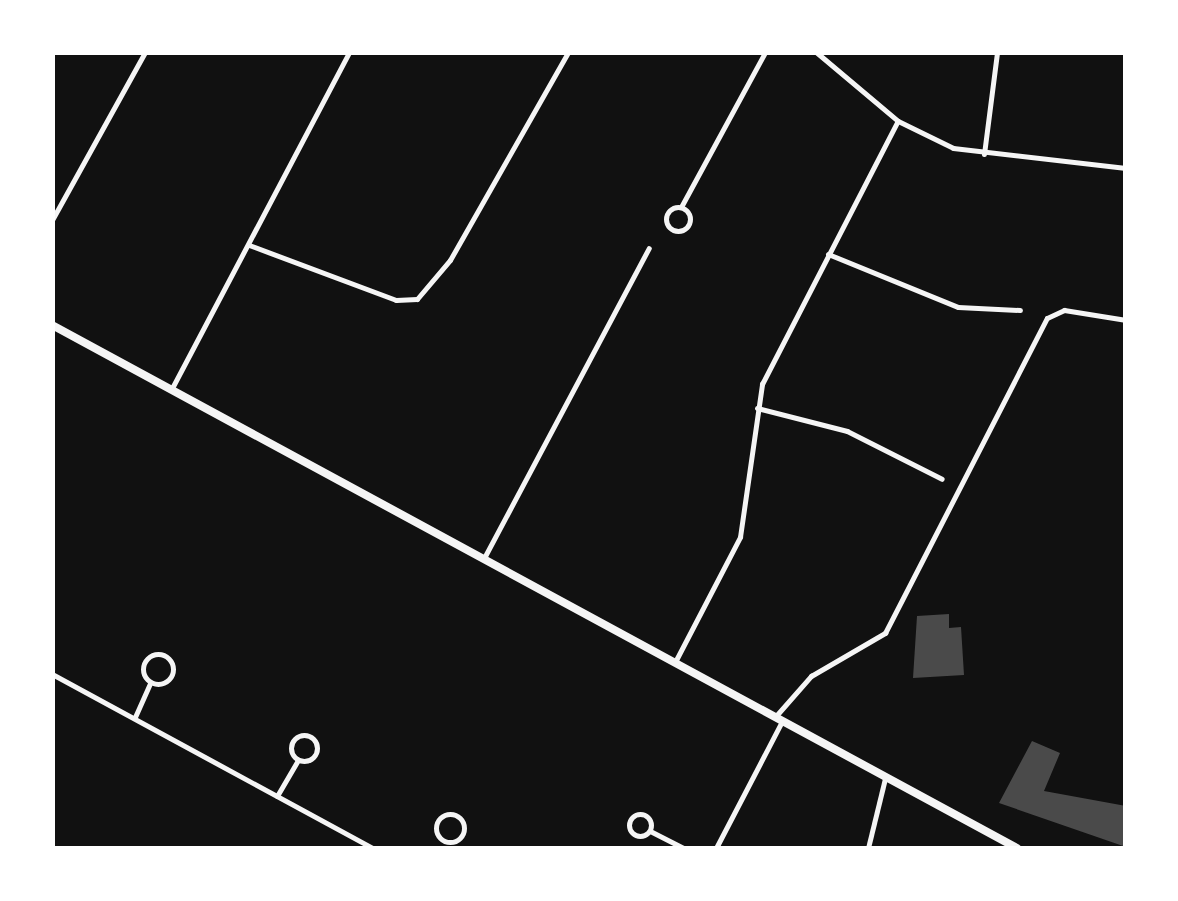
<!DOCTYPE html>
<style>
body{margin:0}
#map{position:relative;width:1178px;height:901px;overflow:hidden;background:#111;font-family:"Roboto Condensed",sans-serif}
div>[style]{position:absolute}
.building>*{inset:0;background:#4a4a4a}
.minor>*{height:5px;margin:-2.5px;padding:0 2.5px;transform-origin:2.5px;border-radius:2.5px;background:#f5f5f5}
.minor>.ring{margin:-2.5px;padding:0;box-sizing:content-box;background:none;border:5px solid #f5f5f5;border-radius:50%}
.secondary>*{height:8px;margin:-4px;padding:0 4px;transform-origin:4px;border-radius:4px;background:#f5f5f5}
span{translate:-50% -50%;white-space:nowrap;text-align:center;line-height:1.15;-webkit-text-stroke:10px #fff;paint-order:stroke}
.frame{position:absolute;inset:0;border:55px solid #fff;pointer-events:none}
</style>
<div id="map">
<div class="building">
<i style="clip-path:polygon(949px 614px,949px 628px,961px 627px,964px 675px,913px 678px,917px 616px)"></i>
<i style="clip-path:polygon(1032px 741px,1060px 753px,1044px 791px,1126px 806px,1126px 847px,999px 803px)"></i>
</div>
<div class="minor">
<i style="left:816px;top:52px;width:107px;rotate:40.1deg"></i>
<i style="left:898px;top:121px;width:61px;rotate:26.1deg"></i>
<i style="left:953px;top:148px;width:174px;rotate:6.6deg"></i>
<i style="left:984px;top:154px;width:103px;rotate:-82.7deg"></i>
<i class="ring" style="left:666px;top:207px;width:19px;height:19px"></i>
<i style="left:681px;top:207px;width:176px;rotate:-61.5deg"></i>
<i style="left:52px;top:220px;width:192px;rotate:-61deg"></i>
<i style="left:249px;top:245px;width:157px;rotate:20.5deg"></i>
<i style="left:396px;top:300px;width:21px;rotate:-3deg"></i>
<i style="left:417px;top:299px;width:51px;rotate:-49.8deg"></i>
<i style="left:450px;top:260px;width:239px;rotate:-60.4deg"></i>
<i style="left:828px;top:254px;width:140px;rotate:22.2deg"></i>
<i style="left:958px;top:307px;width:62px;rotate:2.8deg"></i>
<i style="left:171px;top:390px;width:382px;rotate:-62.2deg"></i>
<i style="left:757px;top:408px;width:93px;rotate:14.3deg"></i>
<i style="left:847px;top:431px;width:106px;rotate:26.8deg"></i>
<i style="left:484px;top:558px;width:351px;rotate:-62deg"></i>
<i class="ring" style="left:143px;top:654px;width:25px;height:25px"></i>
<i style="left:675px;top:662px;width:141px;rotate:-62.5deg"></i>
<i style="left:740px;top:537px;width:155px;rotate:-81.8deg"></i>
<i style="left:762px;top:384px;width:296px;rotate:-62.7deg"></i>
<i style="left:52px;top:674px;width:365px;rotate:28.5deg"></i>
<i style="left:135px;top:717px;width:37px;rotate:-66deg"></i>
<i style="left:775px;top:717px;width:55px;rotate:-48.7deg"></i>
<i style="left:811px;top:676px;width:86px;rotate:-30.2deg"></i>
<i style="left:885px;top:633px;width:354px;rotate:-62.8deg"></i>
<i style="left:1047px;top:318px;width:19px;rotate:-25deg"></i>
<i style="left:1064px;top:310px;width:63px;rotate:9.2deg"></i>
<i class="ring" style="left:291px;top:735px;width:21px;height:21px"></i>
<i style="left:277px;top:796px;width:42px;rotate:-59.7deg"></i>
<i class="ring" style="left:436px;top:814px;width:23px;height:23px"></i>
<i class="ring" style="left:629px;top:814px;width:17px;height:17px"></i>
<i style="left:650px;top:831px;width:38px;rotate:27deg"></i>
<i style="left:716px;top:848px;width:143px;rotate:-62.5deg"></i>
<i style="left:868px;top:848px;width:72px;rotate:-76.3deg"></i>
</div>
<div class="secondary">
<i style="left:52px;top:325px;width:1098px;rotate:28.46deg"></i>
</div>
<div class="frame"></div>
</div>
